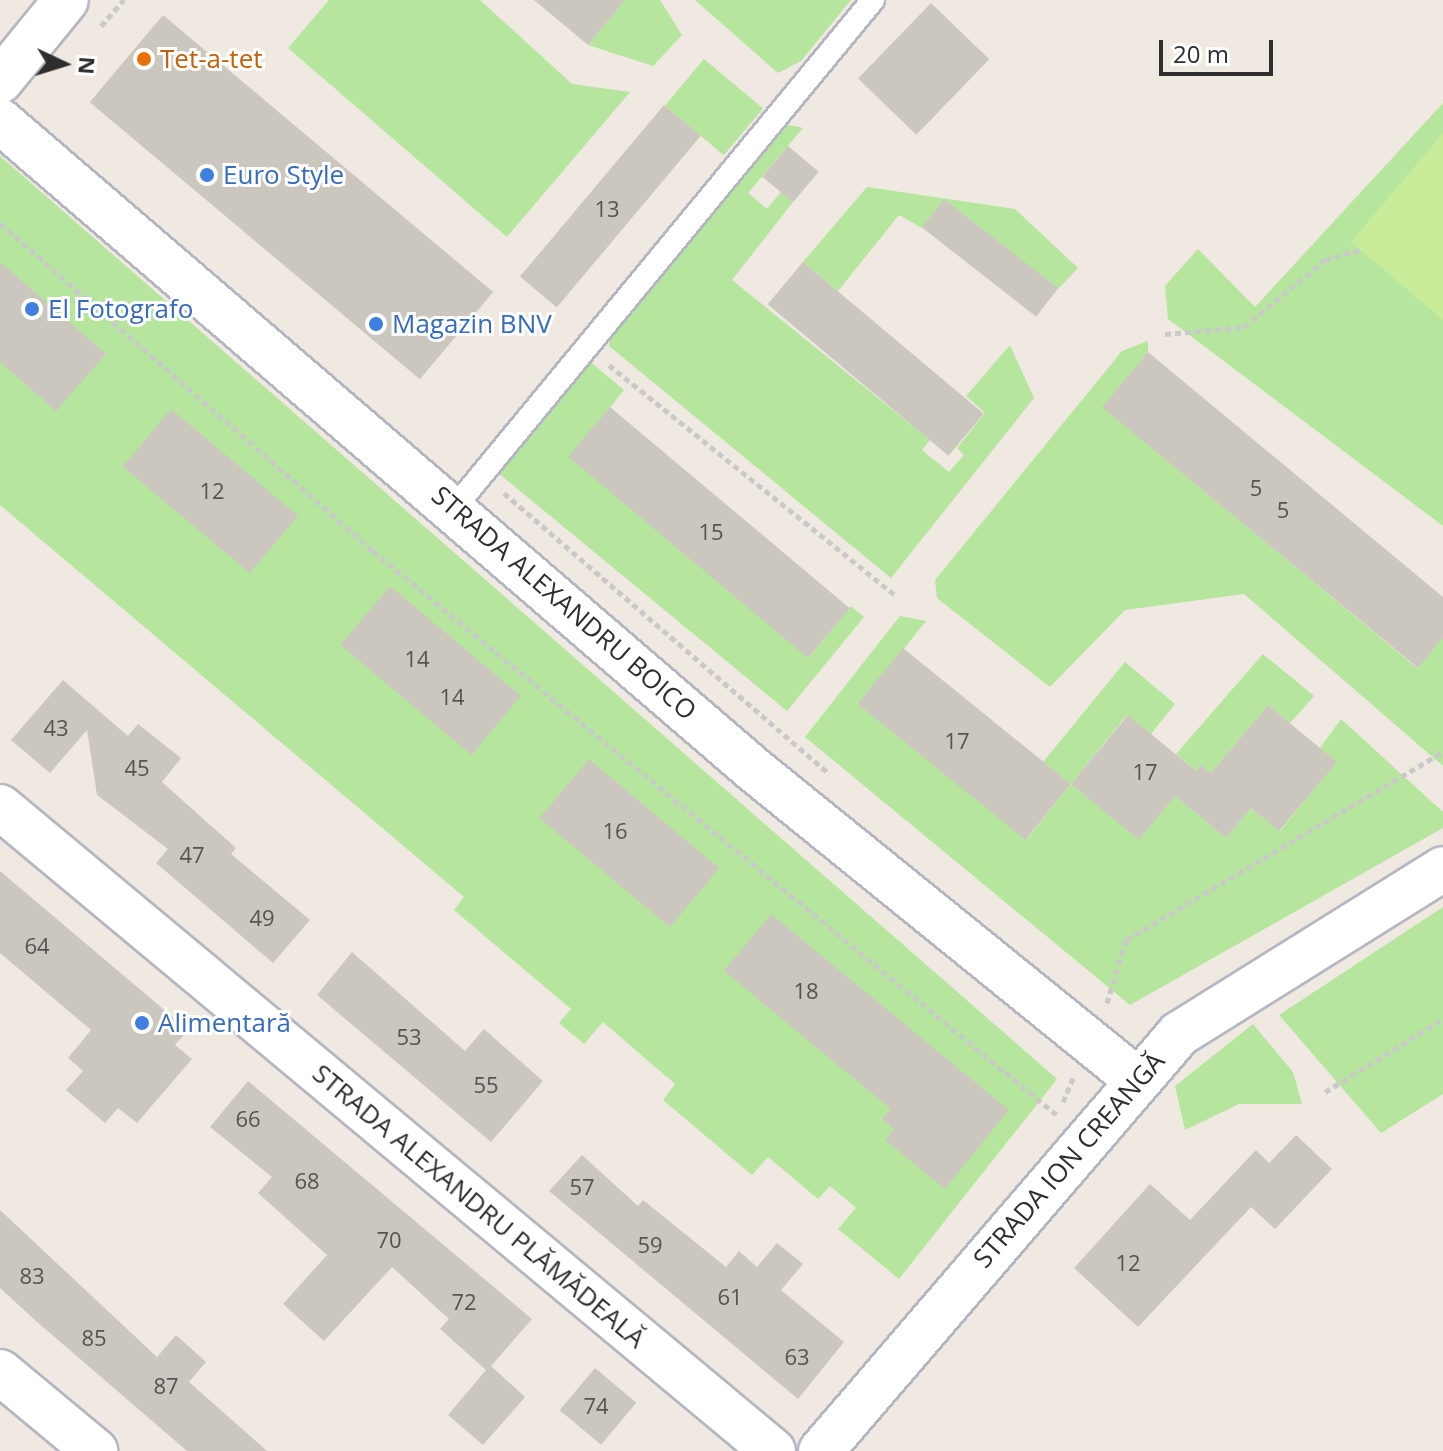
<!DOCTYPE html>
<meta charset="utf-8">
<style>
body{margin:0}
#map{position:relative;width:1443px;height:1451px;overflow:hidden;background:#efe9e1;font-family:"Open Sans",sans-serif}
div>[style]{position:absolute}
.green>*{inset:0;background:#b6e59e;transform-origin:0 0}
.pitch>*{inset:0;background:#c9ec9a}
.building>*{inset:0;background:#cbc7bf;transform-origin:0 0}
.path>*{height:5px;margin-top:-2.5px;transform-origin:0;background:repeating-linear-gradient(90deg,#c9c9c9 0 6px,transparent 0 10px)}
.roads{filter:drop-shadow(2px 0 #b4b7c1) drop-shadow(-2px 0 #b4b7c1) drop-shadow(0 2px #b4b7c1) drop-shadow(0 -2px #b4b7c1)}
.lane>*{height:22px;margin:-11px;padding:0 11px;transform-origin:11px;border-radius:11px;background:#fff}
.street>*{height:44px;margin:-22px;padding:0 22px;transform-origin:22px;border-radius:22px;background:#fff}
.secondary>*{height:44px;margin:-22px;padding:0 22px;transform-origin:22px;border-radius:22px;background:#fff}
.dots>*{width:22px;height:22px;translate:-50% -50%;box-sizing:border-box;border:4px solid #fff;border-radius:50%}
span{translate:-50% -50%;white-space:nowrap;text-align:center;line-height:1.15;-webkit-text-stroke:6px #fff;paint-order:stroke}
.number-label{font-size:22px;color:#555452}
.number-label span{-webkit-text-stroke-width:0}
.food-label{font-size:26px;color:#c56008}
.left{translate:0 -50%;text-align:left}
.shop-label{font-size:26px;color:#366cbe}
.street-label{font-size:26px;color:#2e2e2e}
.north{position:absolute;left:24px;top:24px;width:80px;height:80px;-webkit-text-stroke:6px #fff;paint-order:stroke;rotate:94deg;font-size:22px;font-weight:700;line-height:32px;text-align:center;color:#2e2e2e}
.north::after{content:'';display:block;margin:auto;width:28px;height:36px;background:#2e2e2e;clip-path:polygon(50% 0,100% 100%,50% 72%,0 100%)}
.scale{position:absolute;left:1159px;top:40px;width:114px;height:36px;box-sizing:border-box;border:4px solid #2e2e2e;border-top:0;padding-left:10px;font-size:24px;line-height:28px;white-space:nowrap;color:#2e2e2e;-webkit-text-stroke:6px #fff;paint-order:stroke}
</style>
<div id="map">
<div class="green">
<i style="clip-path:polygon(329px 0,480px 0,572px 84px,630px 92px,507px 237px,288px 48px)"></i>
<i style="clip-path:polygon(625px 0,660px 0,682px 35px,653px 66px,588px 45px)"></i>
<i style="clip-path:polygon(695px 0,851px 0,801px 61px,778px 73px)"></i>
<i style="left:704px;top:59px;width:77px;height:61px;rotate:40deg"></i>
<i style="clip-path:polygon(1443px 103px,1443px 526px,1168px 319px,1165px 286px,1198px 249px,1255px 307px)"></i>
<i style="clip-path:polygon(781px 123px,803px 128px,748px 193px,767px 209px,781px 192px,793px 202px,732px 280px,930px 440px,922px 450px,949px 472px,964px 455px,957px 448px,985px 413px,966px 396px,1010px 345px,1034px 398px,891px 578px,609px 346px,611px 332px)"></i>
<i style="clip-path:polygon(0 156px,1057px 1079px,899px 1279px,838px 1229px,856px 1208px,830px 1186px,818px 1199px,768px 1157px,752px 1175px,663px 1100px,675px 1084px,603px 1022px,584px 1044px,559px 1023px,571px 1009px,454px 910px,464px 897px,0 505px)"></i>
<i style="clip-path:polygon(867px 187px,1015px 209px,1078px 268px,1058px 289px,944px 199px,922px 228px,899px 215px,838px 291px,803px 262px)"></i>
<i style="clip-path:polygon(1148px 341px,1148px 352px,1103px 407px,1417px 668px,1443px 638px,1443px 766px,1244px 594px,1125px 610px,1050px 687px,937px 598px,935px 580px,1122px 351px)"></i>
<i style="clip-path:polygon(588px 360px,624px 390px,570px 457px,810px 656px,851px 606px,864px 617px,787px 711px,497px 472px)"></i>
<i style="clip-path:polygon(900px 616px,926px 621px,859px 705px,1027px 839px,1071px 784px,1043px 762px,1125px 662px,1175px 704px,1151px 734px,1127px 715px,1071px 784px,1139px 839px,1175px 796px,1226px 838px,1251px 808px,1280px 831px,1336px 762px,1320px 748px,1341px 719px,1443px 812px,1443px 828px,1130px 1005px,805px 737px)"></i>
<i style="clip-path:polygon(1263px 654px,1314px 696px,1290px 723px,1268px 705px,1211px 773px,1201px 765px,1196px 771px,1176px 754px)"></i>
<i style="clip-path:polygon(1443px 907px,1443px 1094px,1381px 1133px,1279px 1015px)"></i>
<i style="clip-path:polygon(1253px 1024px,1293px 1072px,1302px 1104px,1239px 1104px,1185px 1130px,1175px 1086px)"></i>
</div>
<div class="pitch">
<i style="clip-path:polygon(1443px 133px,1443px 320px,1351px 242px)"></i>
</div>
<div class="building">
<i style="clip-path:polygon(534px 0,625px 0,588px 45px)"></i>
<i style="left:931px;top:3px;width:81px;height:105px;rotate:44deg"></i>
<i style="left:163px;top:15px;width:431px;height:114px;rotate:40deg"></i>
<i style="left:664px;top:105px;width:48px;height:224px;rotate:40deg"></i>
<i style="left:788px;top:146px;width:40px;height:40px;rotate:40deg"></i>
<i style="left:944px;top:199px;width:145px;height:36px;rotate:38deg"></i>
<i style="clip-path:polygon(0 262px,106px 354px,56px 411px,0 362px)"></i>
<i style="left:803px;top:262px;width:236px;height:55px;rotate:40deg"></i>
<i style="clip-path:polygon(1148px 352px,1443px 597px,1443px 638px,1418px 668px,1102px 407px)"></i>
<i style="left:610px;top:407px;width:313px;height:65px;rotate:40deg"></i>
<i style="left:171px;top:409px;width:166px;height:75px;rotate:40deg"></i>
<i style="left:390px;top:586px;width:171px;height:77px;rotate:40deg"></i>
<i style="left:903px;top:648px;width:216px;height:72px;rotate:39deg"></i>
<i style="clip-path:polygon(63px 680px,128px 736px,138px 724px,181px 758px,162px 782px,236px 848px,231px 854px,310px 920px,273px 963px,156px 863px,168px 849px,97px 795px,87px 730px,50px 773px,11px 740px)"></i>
<i style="clip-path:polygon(1268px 705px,1337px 762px,1279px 831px,1251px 808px,1226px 838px,1175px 796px,1139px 840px,1071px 784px,1128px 715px,1196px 771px,1201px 765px,1211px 773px)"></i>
<i style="left:589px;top:759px;width:170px;height:77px;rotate:40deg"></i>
<i style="clip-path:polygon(0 871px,188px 1030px,175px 1045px,192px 1059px,137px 1123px,118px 1108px,105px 1123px,66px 1090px,83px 1071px,68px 1058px,91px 1030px,0 953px)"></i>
<i style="clip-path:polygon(771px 914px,1009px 1110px,945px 1189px,885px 1140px,894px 1129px,882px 1119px,891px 1109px,724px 971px)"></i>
<i style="clip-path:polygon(352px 952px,465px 1051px,484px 1029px,543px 1081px,491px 1142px,317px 995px)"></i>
<i style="clip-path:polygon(248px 1081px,532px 1319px,491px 1366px,525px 1397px,483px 1445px,448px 1415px,486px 1370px,440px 1329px,449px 1319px,392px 1267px,324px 1341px,283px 1304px,327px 1255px,258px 1193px,272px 1177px,210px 1127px)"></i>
<i style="clip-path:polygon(1296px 1135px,1332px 1169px,1275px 1229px,1251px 1207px,1138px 1327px,1074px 1268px,1150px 1184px,1190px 1220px,1256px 1150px,1269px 1163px)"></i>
<i style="clip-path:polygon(582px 1155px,638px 1206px,643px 1200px,726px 1267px,739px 1251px,757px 1267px,777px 1243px,803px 1264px,781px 1290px,844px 1342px,798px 1399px,549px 1191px)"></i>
<i style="clip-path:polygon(0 1210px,157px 1357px,176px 1335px,206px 1362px,189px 1382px,267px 1451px,187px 1451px,36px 1321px,0 1288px)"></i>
<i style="left:595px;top:1368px;width:54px;height:55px;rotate:40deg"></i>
</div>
<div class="path">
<i style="left:101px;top:26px;width:35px;rotate:-49deg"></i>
<i style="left:0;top:223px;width:497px;rotate:41.3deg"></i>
<i style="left:373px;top:551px;width:887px;rotate:39.51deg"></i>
<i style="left:1165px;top:334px;width:79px;rotate:-5.1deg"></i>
<i style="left:1244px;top:327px;width:105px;rotate:-39.6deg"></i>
<i style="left:1325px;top:260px;width:37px;rotate:-16deg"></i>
<i style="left:609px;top:365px;width:366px;rotate:38.8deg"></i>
<i style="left:504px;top:493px;width:430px;rotate:40.8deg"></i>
<i style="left:1107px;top:1003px;width:66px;rotate:-73.2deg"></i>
<i style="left:1126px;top:940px;width:369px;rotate:-30.7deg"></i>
<i style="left:1325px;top:1092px;width:139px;rotate:-31.7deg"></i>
<i style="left:1063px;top:1102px;width:26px;rotate:-67deg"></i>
</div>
<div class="roads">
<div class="lane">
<i style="left:455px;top:507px;width:657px;rotate:-50.5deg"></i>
</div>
<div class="street">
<i style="left:0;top:81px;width:104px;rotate:-50.8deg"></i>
<i style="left:0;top:121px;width:993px;rotate:40.71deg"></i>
<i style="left:753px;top:769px;width:491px;rotate:39deg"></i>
<i style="left:0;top:807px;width:1006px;rotate:39.8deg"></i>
<i style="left:0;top:1372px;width:124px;rotate:39.7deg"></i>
</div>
<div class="secondary">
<i style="left:821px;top:1451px;width:550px;rotate:-49.35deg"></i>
<i style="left:1179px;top:1034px;width:311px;rotate:-32deg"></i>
</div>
</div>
<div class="dots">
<i style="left:144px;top:59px;background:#e8710a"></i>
<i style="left:207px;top:175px;background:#3f7fe0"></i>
<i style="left:32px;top:309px;background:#3f7fe0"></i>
<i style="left:376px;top:324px;background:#3f7fe0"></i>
<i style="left:142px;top:1023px;background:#3f7fe0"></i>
</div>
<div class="number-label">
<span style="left:607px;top:209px">13</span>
<span style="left:1256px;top:488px">5</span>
<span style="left:212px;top:491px">12</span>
<span style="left:1283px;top:510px">5</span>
<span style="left:711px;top:532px">15</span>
<span style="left:417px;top:659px">14</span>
<span style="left:452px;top:697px">14</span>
<span style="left:56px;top:728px">43</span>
<span style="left:957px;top:741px">17</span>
<span style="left:137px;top:768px">45</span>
<span style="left:1145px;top:772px">17</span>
<span style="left:615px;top:831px">16</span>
<span style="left:192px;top:855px">47</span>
<span style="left:262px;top:918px">49</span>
<span style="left:37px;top:946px">64</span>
<span style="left:806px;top:991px">18</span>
<span style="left:409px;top:1037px">53</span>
<span style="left:486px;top:1085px">55</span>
<span style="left:248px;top:1119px">66</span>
<span style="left:307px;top:1181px">68</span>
<span style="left:582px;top:1187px">57</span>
<span style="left:389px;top:1240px">70</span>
<span style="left:650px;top:1245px">59</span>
<span style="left:1128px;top:1263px">12</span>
<span style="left:32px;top:1276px">83</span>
<span style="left:730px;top:1297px">61</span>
<span style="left:464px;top:1302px">72</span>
<span style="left:94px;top:1338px">85</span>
<span style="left:797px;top:1357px">63</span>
<span style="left:166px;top:1386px">87</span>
<span style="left:596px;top:1406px">74</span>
</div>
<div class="food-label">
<span class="left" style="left:160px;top:59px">Tet-a-tet</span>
</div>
<div class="shop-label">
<span class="left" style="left:223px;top:175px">Euro Style</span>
<span class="left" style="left:48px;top:309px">El Fotografo</span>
<span class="left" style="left:392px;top:324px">Magazin BNV</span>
<span class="left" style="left:158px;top:1023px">Alimentară</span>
</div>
<div class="street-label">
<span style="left:564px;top:603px;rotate:41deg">STRADA ALEXANDRU BOICO</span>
<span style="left:1069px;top:1160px;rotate:-49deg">STRADA ION CREANGĂ</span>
<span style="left:479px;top:1206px;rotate:40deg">STRADA ALEXANDRU PLĂMĂDEALĂ</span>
</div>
<div class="north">N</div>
<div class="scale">20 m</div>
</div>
